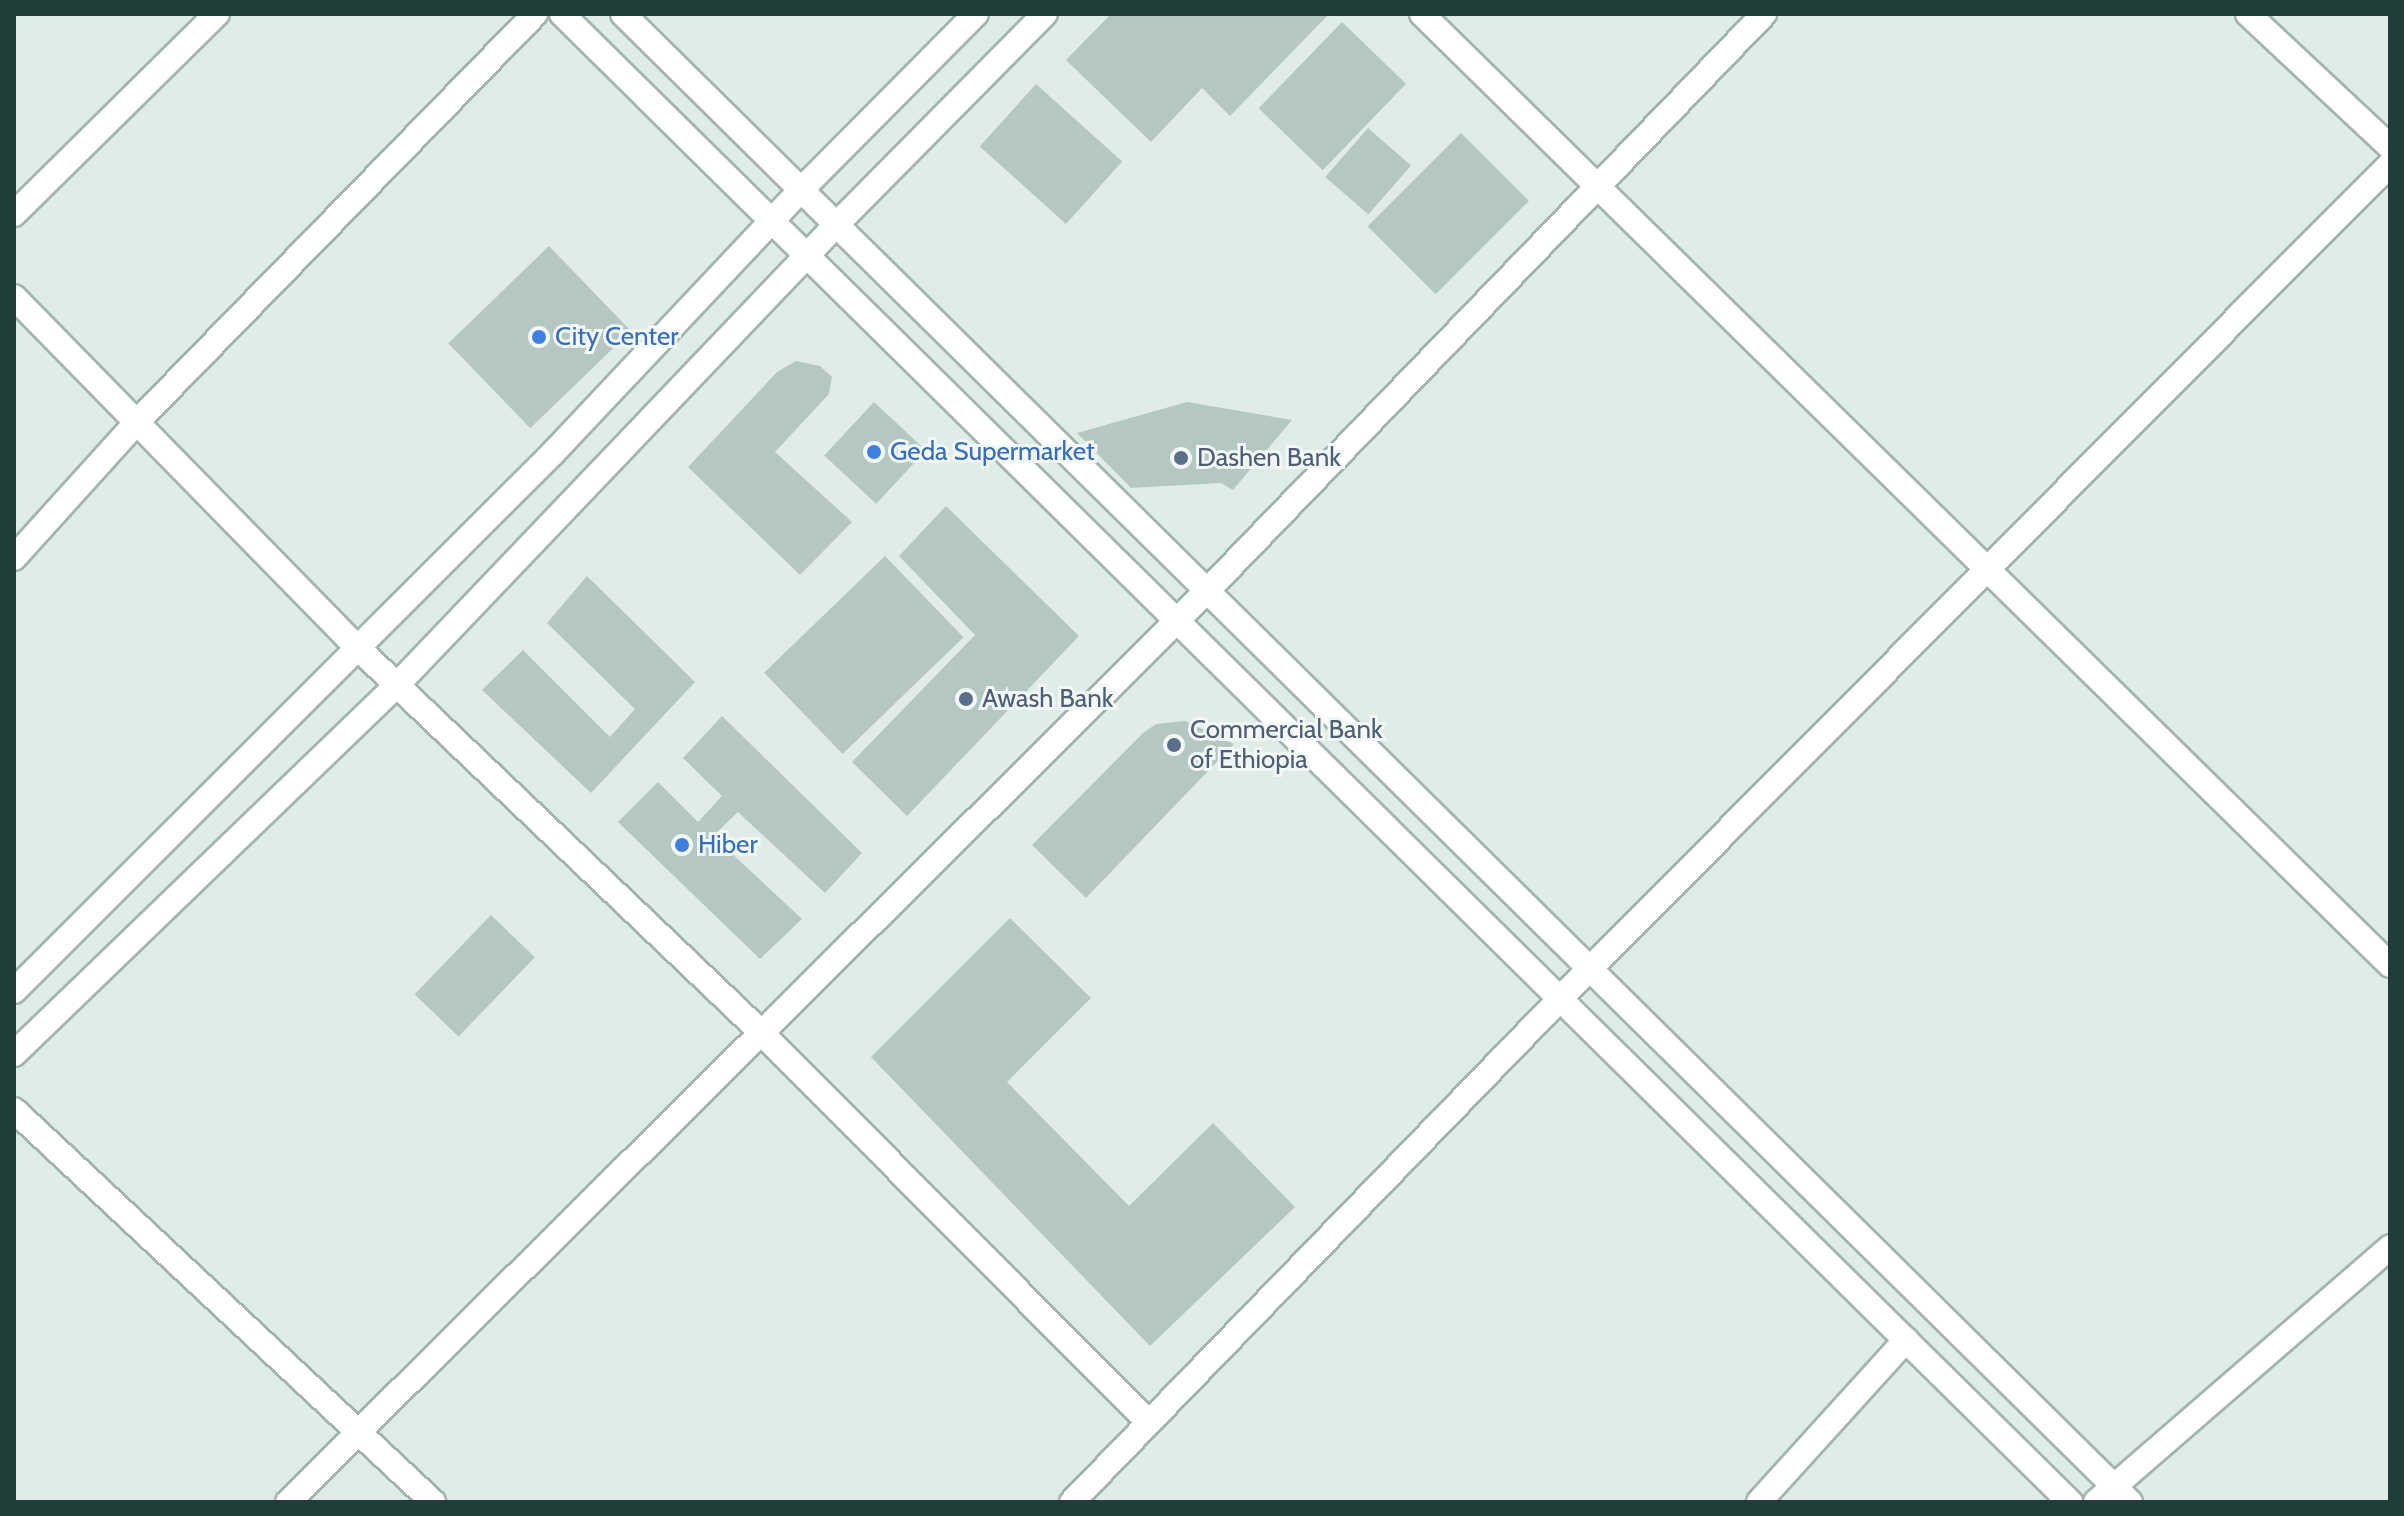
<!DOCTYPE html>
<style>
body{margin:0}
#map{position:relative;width:2404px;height:1516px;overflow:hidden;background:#e0ece8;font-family:Cabin,sans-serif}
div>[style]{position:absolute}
.building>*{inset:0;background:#b5c7c2;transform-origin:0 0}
.roads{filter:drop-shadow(2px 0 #a3b4b0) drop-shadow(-2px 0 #a3b4b0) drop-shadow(0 2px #a3b4b0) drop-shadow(0 -2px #a3b4b0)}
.minor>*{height:24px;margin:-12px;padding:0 12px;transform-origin:12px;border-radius:12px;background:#fff}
.tertiary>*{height:24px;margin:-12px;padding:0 12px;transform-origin:12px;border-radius:12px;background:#fff}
.secondary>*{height:24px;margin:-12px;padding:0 12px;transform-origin:12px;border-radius:12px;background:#fff}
.dots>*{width:22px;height:22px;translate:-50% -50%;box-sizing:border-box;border:4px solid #f1f8f5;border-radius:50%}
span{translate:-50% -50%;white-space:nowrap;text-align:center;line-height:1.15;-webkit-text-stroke:6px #f1f8f5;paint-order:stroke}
.shop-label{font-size:26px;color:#366cbe}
.left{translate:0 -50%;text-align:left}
.service-label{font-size:26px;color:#4e5e75}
.frame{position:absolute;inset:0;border:16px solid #203d39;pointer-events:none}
</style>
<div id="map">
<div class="building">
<i style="clip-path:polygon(1111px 14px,1329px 14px,1230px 116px,1202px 88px,1151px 142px,1066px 60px)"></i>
<i style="left:1342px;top:22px;width:89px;height:120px;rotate:44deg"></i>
<i style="left:1036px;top:84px;width:116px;height:84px;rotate:42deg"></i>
<i style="left:1368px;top:128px;width:57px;height:65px;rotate:41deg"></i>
<i style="left:1461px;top:133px;width:96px;height:132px;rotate:45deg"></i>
<i style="left:549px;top:246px;width:118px;height:140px;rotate:46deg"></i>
<i style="clip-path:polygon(796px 361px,820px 366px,832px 377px,829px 394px,775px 452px,852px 522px,800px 575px,688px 467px,777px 372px)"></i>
<i style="left:874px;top:402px;width:71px;height:73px;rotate:43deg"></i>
<i style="clip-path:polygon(1187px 402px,1292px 420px,1233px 490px,1221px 483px,1131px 488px,1077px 433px)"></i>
<i style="clip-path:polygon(946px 506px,1079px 636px,907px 816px,852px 762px,975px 635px,899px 556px)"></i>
<i style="left:885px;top:556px;width:113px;height:168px;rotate:46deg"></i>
<i style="clip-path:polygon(587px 576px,695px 682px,591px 793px,482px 690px,523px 650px,610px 737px,635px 709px,547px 623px)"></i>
<i style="clip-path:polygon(722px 716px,862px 853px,825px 893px,738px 812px,713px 836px,802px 919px,760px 959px,618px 822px,658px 782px,698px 822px,722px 796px,683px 758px)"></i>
<i style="clip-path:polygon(1185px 721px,1234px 744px,1086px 898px,1032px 845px,1143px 733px,1156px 724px)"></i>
<i style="left:491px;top:915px;width:61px;height:110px;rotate:44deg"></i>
<i style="clip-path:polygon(1010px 918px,1091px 998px,1007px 1082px,1129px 1206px,1213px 1123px,1295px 1207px,1150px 1346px,871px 1057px)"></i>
</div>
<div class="roads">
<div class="minor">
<i style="left:1422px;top:14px;width:1357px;rotate:44.49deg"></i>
<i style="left:2248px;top:14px;width:195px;rotate:43.1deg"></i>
<i style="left:801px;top:190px;width:248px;rotate:-45.2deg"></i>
<i style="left:14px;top:214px;width:285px;rotate:-44.6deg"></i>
<i style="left:836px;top:225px;width:297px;rotate:-45.3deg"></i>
<i style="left:14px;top:297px;width:491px;rotate:45.6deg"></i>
<i style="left:358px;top:648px;width:562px;rotate:43.63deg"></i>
<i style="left:765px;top:1036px;width:544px;rotate:45.22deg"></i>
<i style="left:14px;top:558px;width:181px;rotate:-47.9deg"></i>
<i style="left:135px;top:424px;width:573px;rotate:-45.71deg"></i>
<i style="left:14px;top:1110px;width:574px;rotate:43.09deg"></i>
<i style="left:288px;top:1502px;width:1294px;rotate:-44.75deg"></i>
<i style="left:1207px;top:591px;width:802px;rotate:-46.01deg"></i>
<i style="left:1072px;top:1502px;width:701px;rotate:-45.87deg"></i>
<i style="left:1560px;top:999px;width:1177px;rotate:-45.17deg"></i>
<i style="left:1759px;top:1502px;width:219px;rotate:-47.8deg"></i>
<i style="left:2096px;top:1502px;width:389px;rotate:-40.9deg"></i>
</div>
<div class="tertiary">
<i style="left:14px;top:991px;width:762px;rotate:-44.95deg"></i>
<i style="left:553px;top:453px;width:361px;rotate:-46.7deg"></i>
<i style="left:14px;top:1054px;width:533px;rotate:-43.94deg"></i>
<i style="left:398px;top:684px;width:634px;rotate:-46.34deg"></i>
</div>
<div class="secondary">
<i style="left:562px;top:14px;width:2119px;rotate:44.62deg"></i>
<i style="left:623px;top:14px;width:2118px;rotate:44.64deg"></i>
</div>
</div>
<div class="dots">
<i style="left:539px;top:337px;background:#3f7fe0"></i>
<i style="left:874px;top:452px;background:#3f7fe0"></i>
<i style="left:1181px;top:458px;background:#5c6f8a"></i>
<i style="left:966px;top:699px;background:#5c6f8a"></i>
<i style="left:1174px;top:745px;background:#5c6f8a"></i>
<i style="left:682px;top:845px;background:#3f7fe0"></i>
</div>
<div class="shop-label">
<span class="left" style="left:555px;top:337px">City Center</span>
<span class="left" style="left:890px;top:452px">Geda Supermarket</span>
<span class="left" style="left:698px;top:845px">Hiber</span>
</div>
<div class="service-label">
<span class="left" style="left:1197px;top:458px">Dashen Bank</span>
<span class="left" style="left:982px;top:699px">Awash Bank</span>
<span class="left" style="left:1190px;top:745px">Commercial Bank<br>of Ethiopia</span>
</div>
<div class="frame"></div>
</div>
